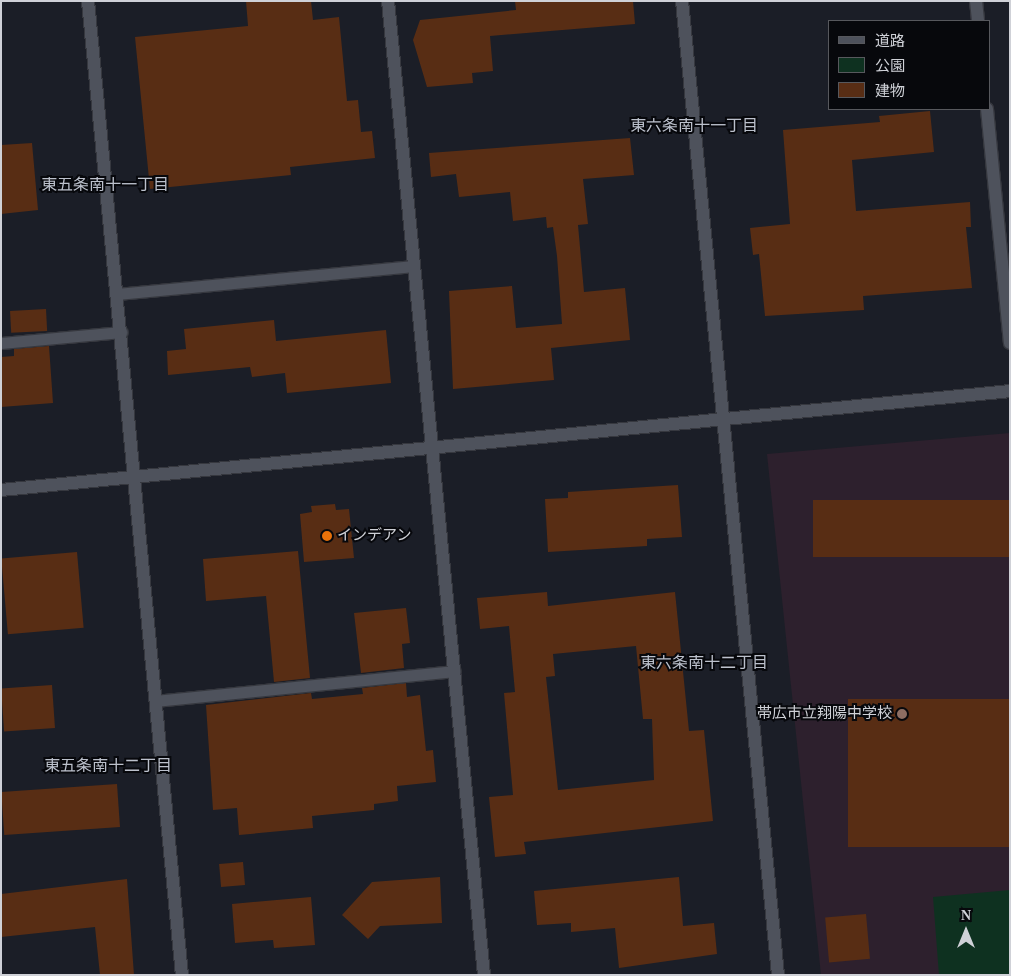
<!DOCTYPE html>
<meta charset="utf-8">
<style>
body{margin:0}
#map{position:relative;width:1011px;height:976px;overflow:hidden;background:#1b1e27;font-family:"Times New Roman","Noto Sans JP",serif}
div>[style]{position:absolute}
.education>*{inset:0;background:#2d202d}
.green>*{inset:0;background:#0e3120}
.building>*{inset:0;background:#582d14;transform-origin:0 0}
.roads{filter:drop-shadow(1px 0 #36383f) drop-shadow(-1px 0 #36383f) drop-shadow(0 1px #36383f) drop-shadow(0 -1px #36383f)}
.service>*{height:11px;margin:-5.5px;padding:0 5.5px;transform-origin:5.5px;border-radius:5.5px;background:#4e525c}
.minor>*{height:12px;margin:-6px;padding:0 6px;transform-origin:6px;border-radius:6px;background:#4e525c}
.tertiary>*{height:12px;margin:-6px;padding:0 6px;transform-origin:6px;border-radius:6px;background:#4e525c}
.dots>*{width:14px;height:14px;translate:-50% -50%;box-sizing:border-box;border:2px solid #07080c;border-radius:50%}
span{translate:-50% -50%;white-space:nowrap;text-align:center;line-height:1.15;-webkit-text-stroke:4px #07080c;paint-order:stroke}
.poi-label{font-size:15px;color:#cfd1d7}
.left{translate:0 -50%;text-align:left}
.right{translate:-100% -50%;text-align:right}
.neighbourhood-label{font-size:16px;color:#bcc1cc}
.frame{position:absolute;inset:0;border:2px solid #cfd1d7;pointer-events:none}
.legend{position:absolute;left:828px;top:20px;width:162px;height:90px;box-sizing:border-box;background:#07080c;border:1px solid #57585d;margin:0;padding:6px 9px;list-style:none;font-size:15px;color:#cfd1d7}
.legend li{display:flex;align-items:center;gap:10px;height:25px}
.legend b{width:25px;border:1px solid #57585d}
.north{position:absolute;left:941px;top:906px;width:50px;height:50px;-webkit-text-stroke:4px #07080c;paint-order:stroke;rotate:0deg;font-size:14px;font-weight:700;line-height:20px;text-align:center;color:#cfd1d7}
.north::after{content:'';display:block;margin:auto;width:18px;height:22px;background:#cfd1d7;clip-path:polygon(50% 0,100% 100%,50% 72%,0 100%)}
</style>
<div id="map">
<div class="education">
<i style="clip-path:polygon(1010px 433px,1010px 975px,821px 975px,767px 454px)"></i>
</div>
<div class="green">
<i style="clip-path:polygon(1010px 890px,1010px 975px,939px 975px,933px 897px)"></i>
</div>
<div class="building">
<i style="clip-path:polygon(246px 1px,311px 1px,313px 20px,339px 17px,347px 101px,358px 100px,361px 132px,372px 131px,375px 158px,290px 167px,291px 175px,150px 189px,135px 37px,248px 26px)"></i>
<i style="clip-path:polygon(515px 1px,633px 1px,635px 24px,490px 36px,493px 71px,472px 73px,473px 83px,427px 87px,413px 40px,420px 20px,516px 10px)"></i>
<i style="clip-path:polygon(930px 111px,934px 152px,852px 160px,856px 211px,970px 202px,971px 227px,966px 227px,972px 288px,863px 296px,864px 310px,765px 316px,759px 254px,753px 255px,750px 228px,790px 224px,783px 130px,880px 122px,879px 116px)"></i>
<i style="clip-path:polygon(630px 138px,634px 175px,583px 179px,588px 224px,578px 225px,584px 292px,625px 288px,630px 340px,551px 348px,554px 380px,453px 389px,449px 291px,512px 286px,516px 328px,562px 324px,557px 256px,553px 227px,547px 228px,546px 217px,513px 221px,510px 192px,459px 197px,456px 174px,431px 177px,429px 153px)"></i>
<i style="clip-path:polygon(32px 143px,38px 210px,1px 214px,1px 145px)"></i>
<i style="left:46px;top:309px;width:22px;height:36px;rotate:87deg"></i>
<i style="clip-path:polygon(274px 320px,276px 341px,386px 330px,391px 383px,287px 393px,285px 373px,252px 377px,250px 367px,168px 375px,167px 351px,186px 349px,184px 329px)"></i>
<i style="clip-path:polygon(49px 346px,53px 403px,1px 407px,1px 357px,14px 356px,14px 349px)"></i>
<i style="clip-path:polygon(678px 485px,682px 537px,647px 539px,647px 546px,548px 552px,545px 499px,568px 498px,568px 492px)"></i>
<i style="left:1010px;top:500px;width:57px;height:197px;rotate:90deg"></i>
<i style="clip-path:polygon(335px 504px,336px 510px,349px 509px,354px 558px,304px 562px,300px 514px,312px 512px,311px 506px)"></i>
<i style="clip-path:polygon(298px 551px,310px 678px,274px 682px,266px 596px,206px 601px,203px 559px)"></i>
<i style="left:77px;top:552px;width:76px;height:76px;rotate:85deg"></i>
<i style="clip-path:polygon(evenodd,547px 592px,548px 606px,675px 592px,689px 731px,704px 730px,713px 821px,524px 842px,526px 854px,495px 857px,489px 797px,513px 795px,504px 693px,515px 692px,509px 626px,480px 629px,477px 598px,547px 592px,636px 646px,643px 719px,652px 719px,654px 780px,558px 790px,546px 677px,555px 676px,553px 654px,636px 646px)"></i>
<i style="clip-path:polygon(406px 608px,410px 643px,402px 644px,404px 668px,361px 673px,354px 613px)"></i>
<i style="clip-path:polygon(406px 683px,407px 697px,420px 695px,426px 751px,433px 750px,436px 782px,397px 786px,398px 801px,374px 804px,374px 810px,312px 816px,313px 828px,239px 835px,237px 808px,213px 810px,206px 705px,311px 693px,312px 699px,363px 694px,362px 688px)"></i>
<i style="left:52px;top:685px;width:43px;height:51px;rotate:86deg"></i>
<i style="left:1010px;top:699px;width:148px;height:162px;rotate:90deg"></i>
<i style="left:117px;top:784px;width:43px;height:116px;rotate:86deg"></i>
<i style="left:243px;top:862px;width:23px;height:24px;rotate:85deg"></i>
<i style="clip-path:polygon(440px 877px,442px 923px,380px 926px,368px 939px,342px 915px,372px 882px)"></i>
<i style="clip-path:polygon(679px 877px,683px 926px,714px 923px,717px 954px,619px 968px,615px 928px,571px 932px,571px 923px,537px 925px,534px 891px)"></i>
<i style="clip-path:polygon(127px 879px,134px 975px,100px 975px,95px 927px,1px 937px,1px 894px)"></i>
<i style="clip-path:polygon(311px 897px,315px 945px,274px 948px,273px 940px,235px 943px,232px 904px)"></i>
<i style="left:866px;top:914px;width:45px;height:41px;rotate:85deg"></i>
</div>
<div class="roads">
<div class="service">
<i style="left:117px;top:294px;width:298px;rotate:-5.4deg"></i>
<i style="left:1px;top:343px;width:121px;rotate:-5.2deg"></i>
<i style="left:155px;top:701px;width:301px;rotate:-5.7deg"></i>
</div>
<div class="minor">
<i style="left:388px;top:1px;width:979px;rotate:84.37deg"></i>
<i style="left:682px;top:1px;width:979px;rotate:84.37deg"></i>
<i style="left:976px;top:1px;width:20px;rotate:84deg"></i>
<i style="left:987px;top:109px;width:235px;rotate:84.4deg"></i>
</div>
<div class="tertiary">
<i style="left:88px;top:1px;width:979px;rotate:84.49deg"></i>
<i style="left:1px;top:490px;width:1014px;rotate:-5.6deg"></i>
</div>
</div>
<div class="dots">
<i style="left:327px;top:536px;background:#e8710a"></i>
<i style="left:902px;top:714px;background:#8d6e63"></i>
</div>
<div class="poi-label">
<span class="left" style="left:337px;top:536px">インデアン</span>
<span class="right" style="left:892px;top:714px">帯広市立翔陽中学校</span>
</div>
<div class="neighbourhood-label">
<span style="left:694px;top:126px">東六条南十一丁目</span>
<span style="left:105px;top:185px">東五条南十一丁目</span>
<span style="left:704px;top:663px">東六条南十二丁目</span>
<span style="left:108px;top:766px">東五条南十二丁目</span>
</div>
<div class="frame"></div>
<ul class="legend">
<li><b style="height:6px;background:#4e525c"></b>道路</li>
<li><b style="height:14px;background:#0e3120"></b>公園</li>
<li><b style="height:14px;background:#582d14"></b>建物</li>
</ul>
<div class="north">N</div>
</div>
